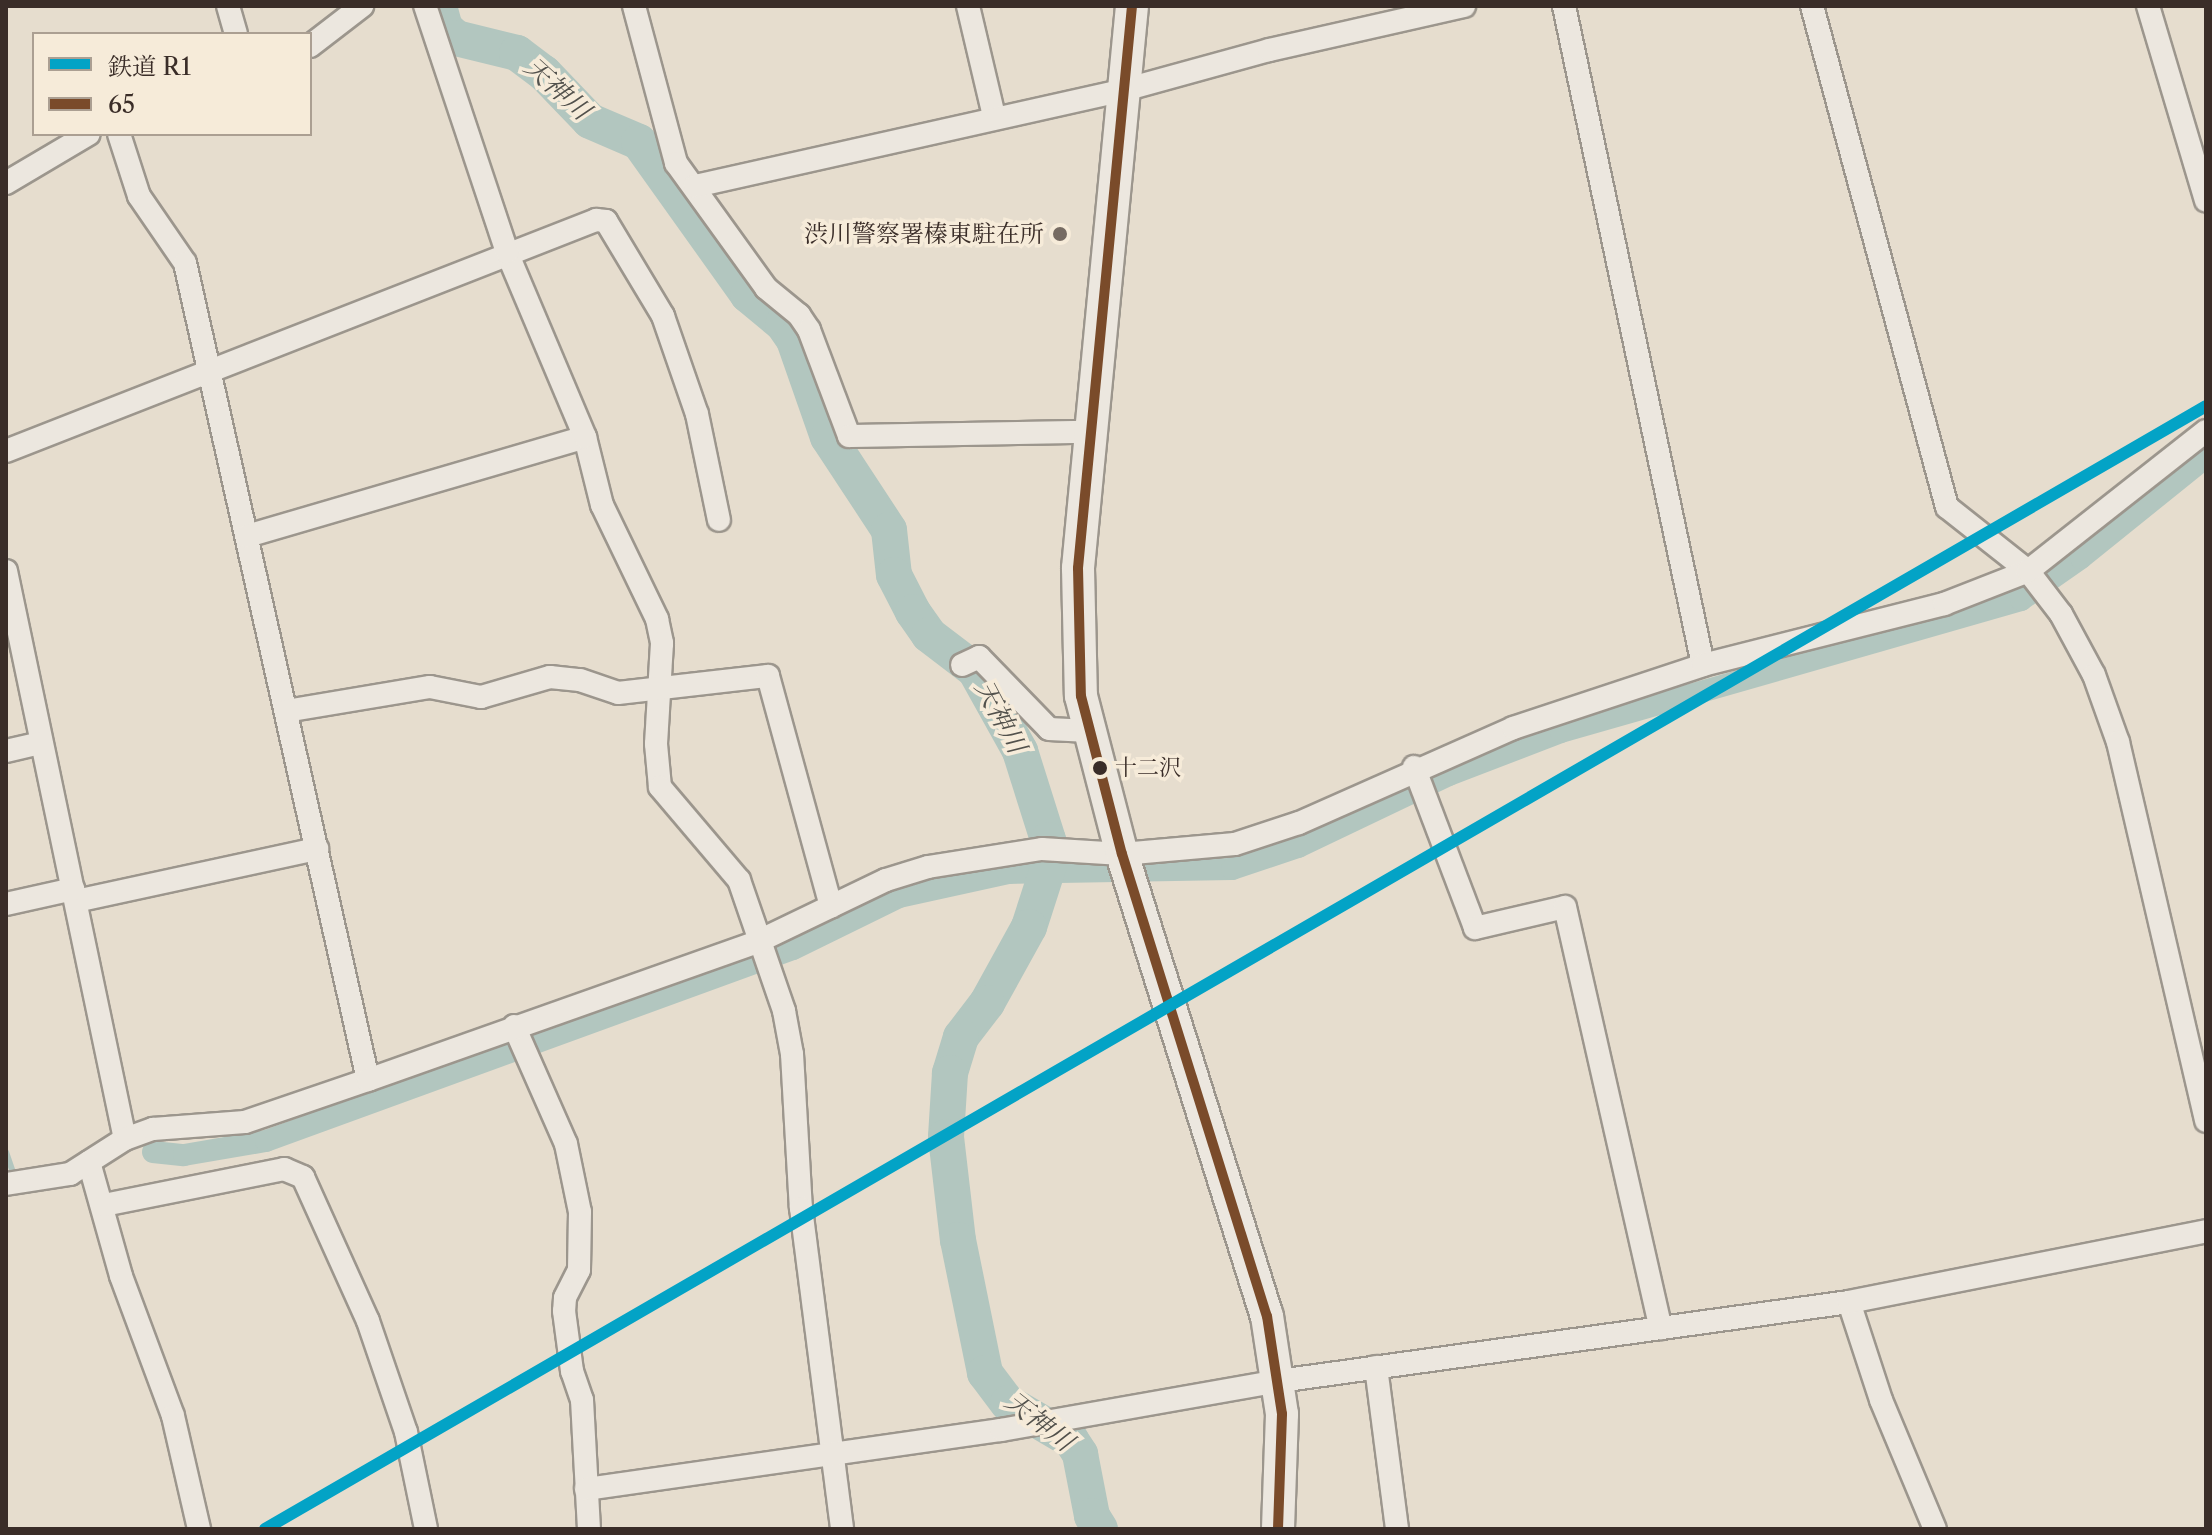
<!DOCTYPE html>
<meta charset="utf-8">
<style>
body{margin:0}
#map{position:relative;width:2212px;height:1535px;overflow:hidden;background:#e6ddce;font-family:"Libre Caslon Text","Noto Serif JP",serif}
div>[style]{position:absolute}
.stream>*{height:6px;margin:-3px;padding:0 3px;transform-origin:3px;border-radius:3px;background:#b2c6bf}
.canal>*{height:22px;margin:-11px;padding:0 11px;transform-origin:11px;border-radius:11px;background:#b2c6bf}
.river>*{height:36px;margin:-18px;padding:0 18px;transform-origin:18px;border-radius:18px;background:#b2c6bf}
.roads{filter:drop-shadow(2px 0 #9c968d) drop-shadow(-2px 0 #9c968d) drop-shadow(0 2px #9c968d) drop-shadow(0 -2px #9c968d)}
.street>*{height:22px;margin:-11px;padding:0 11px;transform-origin:11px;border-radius:11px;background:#ece7df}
.secondary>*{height:32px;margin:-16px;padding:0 16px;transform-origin:16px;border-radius:16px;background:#ece7df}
.bus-1>*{height:10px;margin:-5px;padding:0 5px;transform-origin:5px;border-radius:5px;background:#7a4b2a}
.rail-1>*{height:12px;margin:-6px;padding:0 6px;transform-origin:6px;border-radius:6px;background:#03a3c6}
.dots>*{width:22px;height:22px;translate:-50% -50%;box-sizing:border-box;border:4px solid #f6ebd9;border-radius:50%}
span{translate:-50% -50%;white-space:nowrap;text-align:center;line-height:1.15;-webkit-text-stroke:7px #f6ebd9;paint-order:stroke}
.bus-label{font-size:22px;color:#3a2d28}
.left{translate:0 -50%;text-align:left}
.poi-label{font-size:24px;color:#3a2d28}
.right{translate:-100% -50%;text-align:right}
.water-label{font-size:26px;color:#52514c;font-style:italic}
.frame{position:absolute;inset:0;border:8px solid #3a2d28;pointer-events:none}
.legend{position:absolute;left:32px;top:32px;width:280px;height:104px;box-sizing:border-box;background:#f6ebd9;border:2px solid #ab9f92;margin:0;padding:10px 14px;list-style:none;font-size:24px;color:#3a2d28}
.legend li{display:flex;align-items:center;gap:16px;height:40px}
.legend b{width:40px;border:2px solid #ab9f92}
</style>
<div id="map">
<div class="stream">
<i style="left:6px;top:1152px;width:28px;rotate:71deg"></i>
</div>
<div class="canal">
<i style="left:153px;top:1152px;width:31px;rotate:6deg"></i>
<i style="left:184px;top:1155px;width:83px;rotate:-9.7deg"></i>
<i style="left:266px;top:1141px;width:561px;rotate:-20.02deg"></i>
<i style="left:793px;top:949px;width:118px;rotate:-26.1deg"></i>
<i style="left:899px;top:897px;width:112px;rotate:-12.4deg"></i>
<i style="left:1008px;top:873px;width:224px;rotate:-1deg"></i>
<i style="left:1232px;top:869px;width:70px;rotate:-18.4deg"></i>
<i style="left:1298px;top:847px;width:167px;rotate:-25.5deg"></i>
<i style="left:1449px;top:775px;width:120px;rotate:-21deg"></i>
<i style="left:1561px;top:732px;width:479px;rotate:-16deg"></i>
<i style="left:2021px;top:600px;width:73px;rotate:-35deg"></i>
<i style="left:2081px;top:558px;width:161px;rotate:-38.9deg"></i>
</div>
<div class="river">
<i style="left:439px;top:6px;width:23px;rotate:75deg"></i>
<i style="left:445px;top:28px;width:15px;rotate:42deg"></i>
<i style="left:456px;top:38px;width:63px;rotate:13.8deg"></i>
<i style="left:517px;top:53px;width:34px;rotate:37deg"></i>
<i style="left:544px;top:73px;width:66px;rotate:46.2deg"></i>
<i style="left:590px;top:121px;width:53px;rotate:23.2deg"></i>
<i style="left:639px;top:142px;width:188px;rotate:54.5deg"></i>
<i style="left:748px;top:295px;width:45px;rotate:39.6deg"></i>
<i style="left:783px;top:324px;width:19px;rotate:55deg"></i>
<i style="left:794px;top:340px;width:103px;rotate:70.7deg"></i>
<i style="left:828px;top:437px;width:111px;rotate:56.7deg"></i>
<i style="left:889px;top:530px;width:45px;rotate:83.7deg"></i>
<i style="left:894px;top:575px;width:42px;rotate:62.8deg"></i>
<i style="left:913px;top:612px;width:28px;rotate:55deg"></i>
<i style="left:929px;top:635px;width:58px;rotate:37.3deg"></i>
<i style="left:975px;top:670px;width:93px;rotate:60.9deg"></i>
<i style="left:1020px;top:751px;width:93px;rotate:72.5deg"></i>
<i style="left:1048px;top:840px;width:25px;rotate:88deg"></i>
<i style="left:1049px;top:865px;width:65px;rotate:107.9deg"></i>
<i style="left:1029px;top:927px;width:87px;rotate:118.9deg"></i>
<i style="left:987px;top:1003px;width:43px;rotate:127.4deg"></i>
<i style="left:961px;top:1037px;width:38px;rotate:107deg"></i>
<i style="left:950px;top:1073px;width:64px;rotate:93.6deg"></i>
<i style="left:946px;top:1137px;width:104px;rotate:83.4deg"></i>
<i style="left:958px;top:1240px;width:136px;rotate:78.5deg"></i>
<i style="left:985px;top:1373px;width:38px;rotate:53deg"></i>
<i style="left:1008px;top:1403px;width:73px;rotate:30.4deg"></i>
<i style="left:1071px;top:1440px;width:17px;rotate:57deg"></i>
<i style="left:1080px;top:1454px;width:63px;rotate:79deg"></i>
<i style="left:1092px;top:1516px;width:15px;rotate:58deg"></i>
</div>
<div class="roads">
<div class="street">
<i style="left:228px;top:6px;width:29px;rotate:74deg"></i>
<i style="left:634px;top:6px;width:163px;rotate:75deg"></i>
<i style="left:676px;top:163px;width:154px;rotate:54.2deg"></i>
<i style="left:766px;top:288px;width:43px;rotate:39.3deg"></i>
<i style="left:799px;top:315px;width:18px;rotate:56deg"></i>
<i style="left:809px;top:330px;width:113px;rotate:69.3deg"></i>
<i style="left:849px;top:436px;width:241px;rotate:-1deg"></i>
<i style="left:968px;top:6px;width:113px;rotate:76.7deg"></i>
<i style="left:1564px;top:6px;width:673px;rotate:78.09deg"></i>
<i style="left:1812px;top:6px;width:519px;rotate:74.92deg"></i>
<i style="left:1947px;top:507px;width:103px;rotate:38.3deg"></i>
<i style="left:2028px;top:571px;width:54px;rotate:52.5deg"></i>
<i style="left:2061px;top:614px;width:69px;rotate:61.6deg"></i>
<i style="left:2094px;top:675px;width:71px;rotate:70.3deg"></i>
<i style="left:2118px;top:742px;width:389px;rotate:76.9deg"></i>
<i style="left:2148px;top:6px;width:203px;rotate:73.4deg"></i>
<i style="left:310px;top:46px;width:66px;rotate:-37.6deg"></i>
<i style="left:119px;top:134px;width:65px;rotate:72.1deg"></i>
<i style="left:139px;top:196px;width:81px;rotate:55.5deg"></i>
<i style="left:185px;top:263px;width:837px;rotate:77.37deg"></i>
<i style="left:6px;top:183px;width:96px;rotate:-30.6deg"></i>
<i style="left:695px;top:186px;width:440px;rotate:-12.6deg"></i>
<i style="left:1124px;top:90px;width:150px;rotate:-15.4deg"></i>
<i style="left:1269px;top:50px;width:200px;rotate:-12.7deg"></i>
<i style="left:585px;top:437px;width:70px;rotate:76deg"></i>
<i style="left:602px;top:505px;width:127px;rotate:64.2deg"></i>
<i style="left:657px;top:619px;width:25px;rotate:78deg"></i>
<i style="left:662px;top:643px;width:101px;rotate:93.4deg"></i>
<i style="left:656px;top:744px;width:43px;rotate:84.7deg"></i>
<i style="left:660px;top:787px;width:122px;rotate:49.7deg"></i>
<i style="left:739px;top:880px;width:139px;rotate:71deg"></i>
<i style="left:784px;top:1011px;width:44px;rotate:79.5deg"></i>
<i style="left:792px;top:1054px;width:154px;rotate:86.7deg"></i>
<i style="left:801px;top:1208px;width:324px;rotate:82.7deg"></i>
<i style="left:6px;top:451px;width:634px;rotate:-21.38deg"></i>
<i style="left:596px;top:220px;width:10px;rotate:6deg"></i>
<i style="left:606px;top:221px;width:111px;rotate:59deg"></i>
<i style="left:663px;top:316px;width:104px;rotate:70.9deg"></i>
<i style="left:697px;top:414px;width:108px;rotate:78.3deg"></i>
<i style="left:247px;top:536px;width:352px;rotate:-16.3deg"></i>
<i style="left:585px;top:437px;width:201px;rotate:-112.9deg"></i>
<i style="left:507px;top:252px;width:259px;rotate:-108.4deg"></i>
<i style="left:6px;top:571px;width:580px;rotate:78.17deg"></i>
<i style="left:962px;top:665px;width:19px;rotate:-25deg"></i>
<i style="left:979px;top:657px;width:100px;rotate:45.8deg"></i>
<i style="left:1049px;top:729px;width:40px;rotate:2.9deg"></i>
<i style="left:286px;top:711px;width:146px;rotate:-9.5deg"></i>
<i style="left:430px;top:687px;width:52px;rotate:11.1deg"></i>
<i style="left:481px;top:697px;width:72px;rotate:-16.2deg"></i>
<i style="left:550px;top:677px;width:30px;rotate:6deg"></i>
<i style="left:580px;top:680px;width:40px;rotate:18.9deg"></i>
<i style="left:618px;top:693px;width:151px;rotate:-6.5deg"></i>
<i style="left:768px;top:676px;width:239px;rotate:74.7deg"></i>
<i style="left:6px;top:751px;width:36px;rotate:-13deg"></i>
<i style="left:1414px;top:767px;width:172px;rotate:69.2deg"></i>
<i style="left:1475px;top:928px;width:92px;rotate:-13.1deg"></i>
<i style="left:1565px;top:907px;width:432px;rotate:77.2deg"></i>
<i style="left:76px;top:901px;width:247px;rotate:-12.2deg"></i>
<i style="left:6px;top:904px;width:69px;rotate:-12.6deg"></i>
<i style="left:514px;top:1026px;width:129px;rotate:66.2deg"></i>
<i style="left:566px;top:1144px;width:69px;rotate:78.4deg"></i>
<i style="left:580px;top:1212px;width:58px;rotate:91deg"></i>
<i style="left:579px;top:1270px;width:31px;rotate:117deg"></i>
<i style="left:565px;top:1298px;width:13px;rotate:94deg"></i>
<i style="left:564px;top:1311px;width:61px;rotate:82.4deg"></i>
<i style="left:572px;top:1371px;width:31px;rotate:71deg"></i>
<i style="left:582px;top:1400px;width:129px;rotate:86.9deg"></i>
<i style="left:89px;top:1162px;width:118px;rotate:74.3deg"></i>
<i style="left:121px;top:1276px;width:149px;rotate:69.6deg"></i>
<i style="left:173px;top:1416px;width:116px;rotate:77deg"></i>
<i style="left:6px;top:1184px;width:65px;rotate:-8.9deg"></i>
<i style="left:70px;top:1174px;width:65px;rotate:-32.5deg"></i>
<i style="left:125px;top:1139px;width:30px;rotate:-20deg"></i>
<i style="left:153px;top:1129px;width:92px;rotate:-4.4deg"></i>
<i style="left:245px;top:1122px;width:130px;rotate:-18.9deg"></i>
<i style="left:368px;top:1080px;width:413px;rotate:-19.5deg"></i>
<i style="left:757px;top:942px;width:143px;rotate:-25.7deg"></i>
<i style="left:886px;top:880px;width:44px;rotate:-17.2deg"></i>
<i style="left:928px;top:867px;width:115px;rotate:-9deg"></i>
<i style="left:1042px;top:849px;width:80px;rotate:3.6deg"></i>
<i style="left:1122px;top:854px;width:113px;rotate:-5.1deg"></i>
<i style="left:1235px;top:844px;width:67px;rotate:-18.2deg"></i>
<i style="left:1299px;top:823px;width:234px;rotate:-23.9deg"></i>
<i style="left:1513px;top:728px;width:200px;rotate:-18.3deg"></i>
<i style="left:1703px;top:665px;width:249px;rotate:-14.2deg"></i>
<i style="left:1944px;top:604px;width:90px;rotate:-21.4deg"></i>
<i style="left:2028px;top:571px;width:226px;rotate:-38.2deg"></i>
<i style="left:104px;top:1205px;width:184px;rotate:-11.3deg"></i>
<i style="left:284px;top:1169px;width:21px;rotate:23deg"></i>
<i style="left:303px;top:1177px;width:158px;rotate:65.7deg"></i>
<i style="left:368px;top:1321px;width:117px;rotate:71.1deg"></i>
<i style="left:406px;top:1432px;width:99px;rotate:78.3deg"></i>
<i style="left:1849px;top:1302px;width:103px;rotate:71.9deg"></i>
<i style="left:1881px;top:1400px;width:140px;rotate:67.3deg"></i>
<i style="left:1376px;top:1367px;width:163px;rotate:82.6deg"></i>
<i style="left:586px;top:1489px;width:419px;rotate:-8.1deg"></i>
<i style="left:1001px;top:1430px;width:282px;rotate:-10deg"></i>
<i style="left:1279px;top:1381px;width:575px;rotate:-7.89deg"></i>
<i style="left:1849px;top:1302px;width:364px;rotate:-11.2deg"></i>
</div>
<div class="secondary">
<i style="left:1132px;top:6px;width:565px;rotate:95.49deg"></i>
<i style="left:1078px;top:568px;width:128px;rotate:88.7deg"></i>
<i style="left:1081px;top:696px;width:163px;rotate:75.5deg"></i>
<i style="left:1122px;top:854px;width:484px;rotate:72.6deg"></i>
<i style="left:1267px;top:1316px;width:99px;rotate:81.3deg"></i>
<i style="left:1282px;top:1414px;width:115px;rotate:92deg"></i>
</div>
</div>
<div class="bus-1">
<i style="left:1132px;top:6px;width:565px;rotate:95.49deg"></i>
<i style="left:1078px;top:568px;width:128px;rotate:88.7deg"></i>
<i style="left:1081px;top:696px;width:163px;rotate:75.5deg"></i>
<i style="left:1122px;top:854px;width:484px;rotate:72.6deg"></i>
<i style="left:1267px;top:1316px;width:99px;rotate:81.3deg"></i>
<i style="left:1282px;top:1414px;width:115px;rotate:92deg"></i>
</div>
<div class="rail-1">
<i style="left:265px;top:1529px;width:2242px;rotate:-30.05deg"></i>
</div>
<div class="dots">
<i style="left:1060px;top:234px;background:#766b62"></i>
<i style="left:1100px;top:768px;background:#3a2d28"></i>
</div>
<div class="bus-label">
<span class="left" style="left:1115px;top:768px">十二沢</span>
</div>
<div class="poi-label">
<span class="right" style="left:1044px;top:234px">渋川警察署榛東駐在所</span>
</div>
<div class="water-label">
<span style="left:557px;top:89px;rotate:42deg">天神川</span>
<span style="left:1000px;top:717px;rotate:62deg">天神川</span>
<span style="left:1039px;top:1422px;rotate:38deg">天神川</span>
</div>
<div class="frame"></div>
<ul class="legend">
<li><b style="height:10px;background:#03a3c6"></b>鉄道 R1</li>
<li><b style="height:10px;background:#7a4b2a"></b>65</li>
</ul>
</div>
